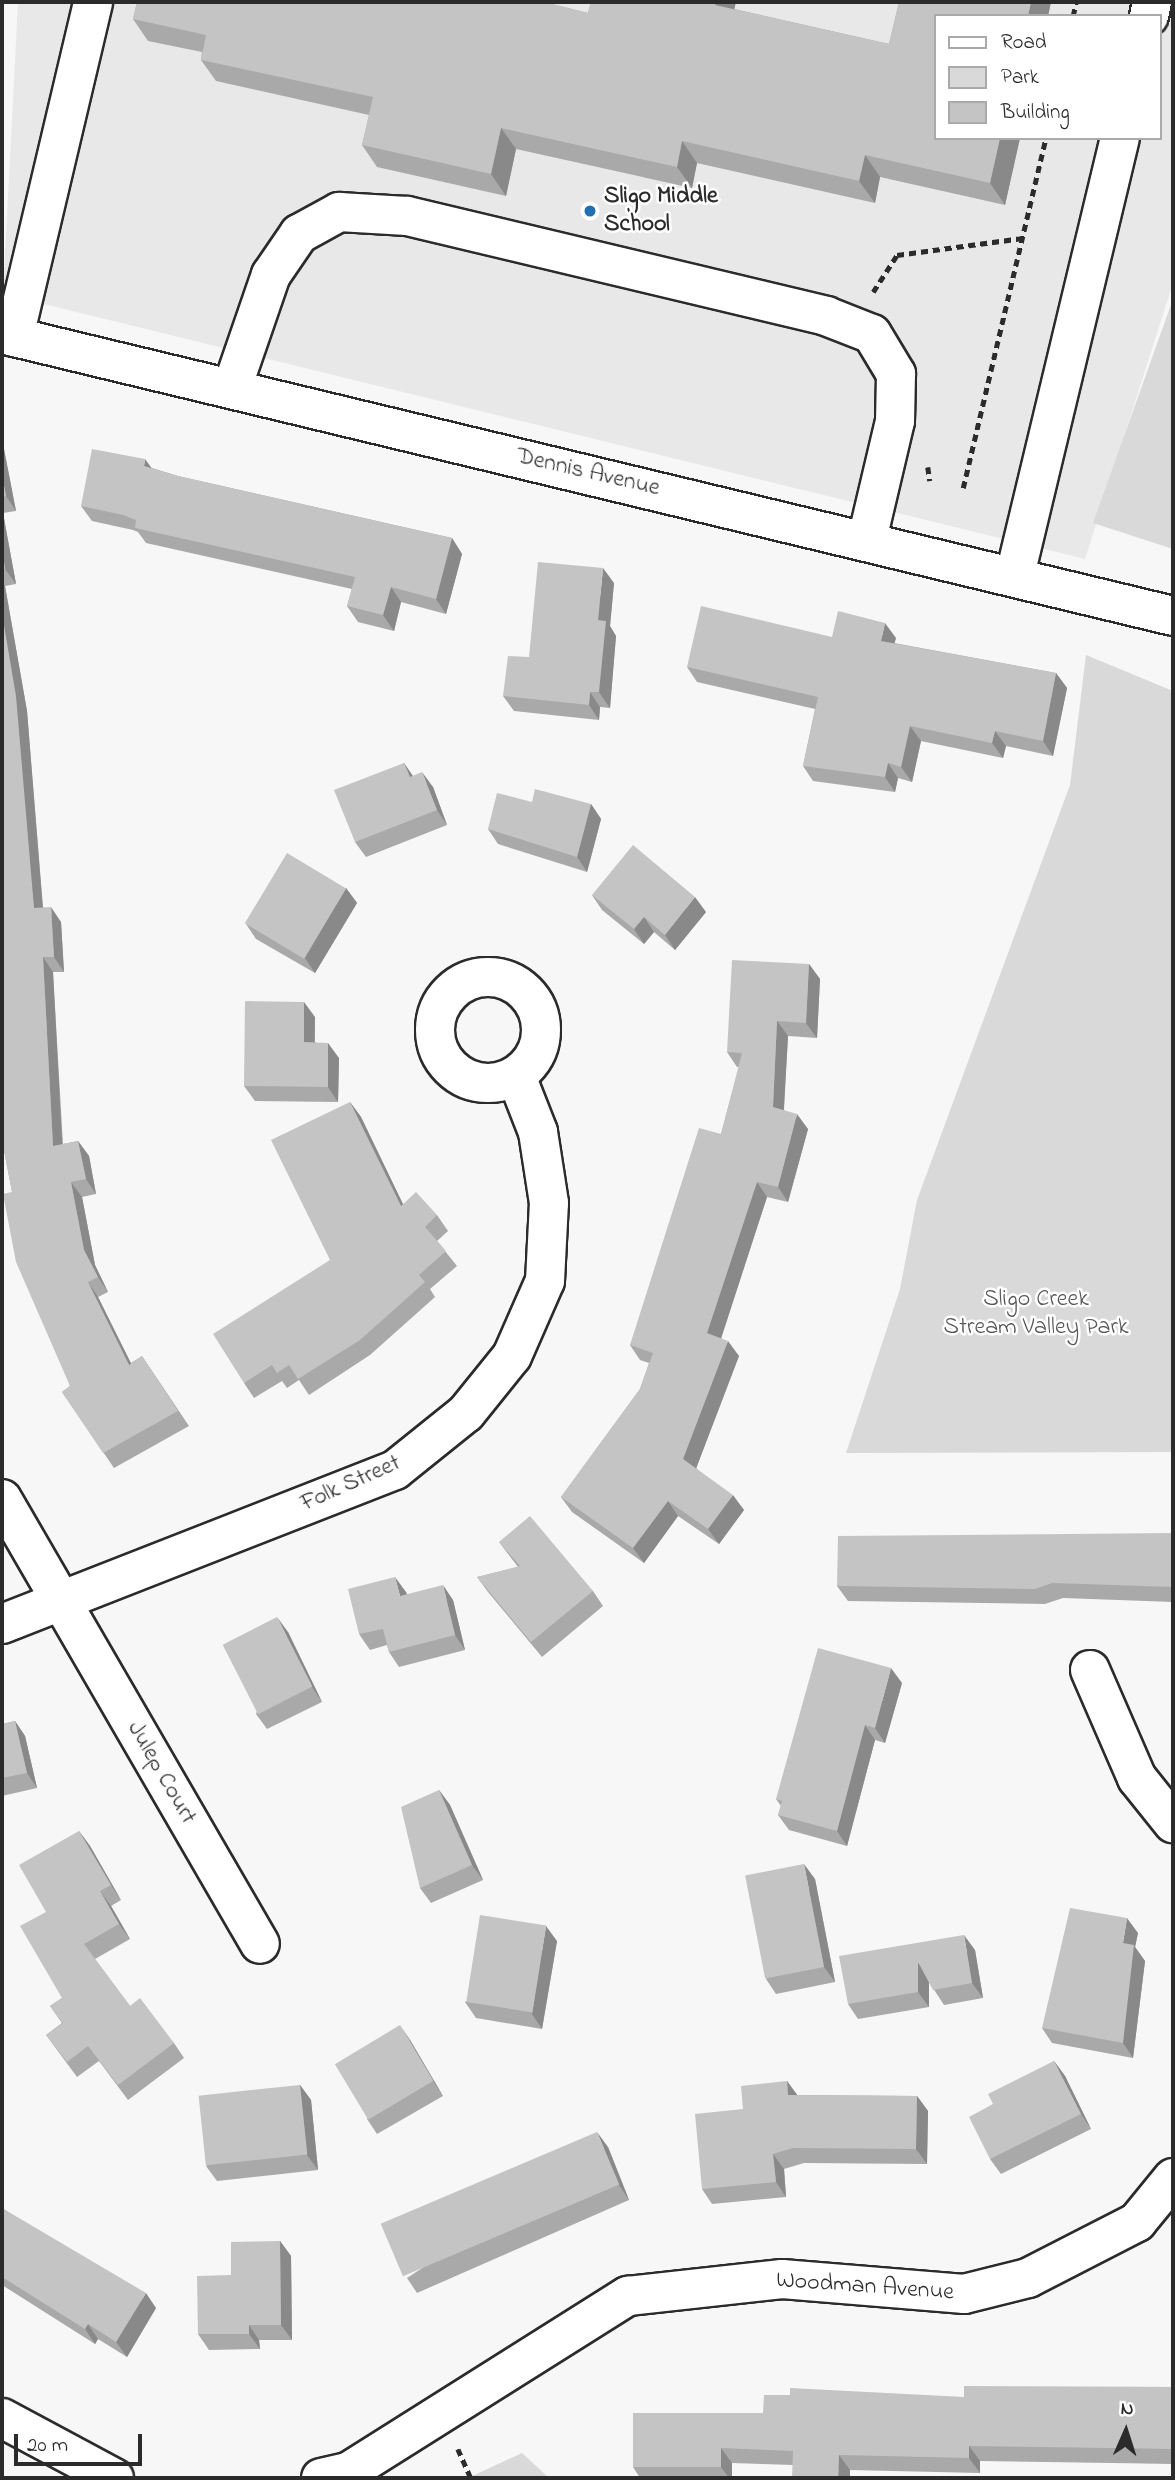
<!DOCTYPE html>
<style>
body{margin:0}
#map{position:relative;width:1175px;height:2480px;overflow:hidden;background:#f7f7f7;font-family:"Indie Flower",sans-serif}
div>[style]{position:absolute}
.built>*{inset:0;background:#e8e8e8}
.green>*{inset:0;background:#d9d9d9}
.path>*{height:4.5px;margin-top:-2.25px;transform-origin:0;background:repeating-linear-gradient(90deg,#2b2b2b 0 7px,transparent 0 12px)}
.roads{filter:drop-shadow(2px 0 #2b2b2b) drop-shadow(-2px 0 #2b2b2b) drop-shadow(0 2px #2b2b2b) drop-shadow(0 -2px #2b2b2b)}
.minor>*{height:38px;margin:-19px;padding:0 19px;transform-origin:19px;border-radius:19px;background:#fff}
.minor>.ring{margin:-19px;padding:0;box-sizing:content-box;background:none;border:38px solid #fff;border-radius:50%}
.wall>*{inset:0;background:#a9a9a9}
.shaded-wall>*{inset:0;background:#898989}
.building>*{inset:0;background:#c4c4c4;transform-origin:0 0}
.dots>*{width:19px;height:19px;translate:-50% -50%;box-sizing:border-box;border:4px solid #fff;border-radius:50%}
span{translate:-50% -50%;white-space:nowrap;text-align:center;line-height:1.15;-webkit-text-stroke:5px #fff;paint-order:stroke}
.poi-label{font-size:24px;color:#2b2b2b;font-weight:700}
.left{translate:0 -50%;text-align:left}
.street-label{font-size:24px;color:#2b2b2b}
.park-label{font-size:24px;color:#565656}
.frame{position:absolute;inset:0;border:4px solid #2b2b2b;pointer-events:none}
.legend{position:absolute;left:934px;top:14px;width:228px;height:126px;box-sizing:border-box;background:#fff;border:2px solid #aaa;margin:0;padding:9px 12px;list-style:none;font-size:21px;color:#2b2b2b}
.legend li{display:flex;align-items:center;gap:14px;height:35px}
.legend b{width:35px;border:2px solid #aaa}
.north{position:absolute;left:1091px;top:2396px;width:70px;height:70px;-webkit-text-stroke:5px #fff;paint-order:stroke;rotate:3deg;font-size:19px;font-weight:700;line-height:28px;text-align:center;color:#2b2b2b}
.north::after{content:'';display:block;margin:auto;width:24px;height:32px;background:#2b2b2b;clip-path:polygon(50% 0,100% 100%,50% 72%,0 100%)}
.scale{position:absolute;left:14px;top:2434px;width:128px;height:32px;box-sizing:border-box;border:4px solid #2b2b2b;border-top:0;padding-left:9px;font-size:21px;line-height:24px;white-space:nowrap;color:#2b2b2b;-webkit-text-stroke:5px #fff;paint-order:stroke}
</style>
<div id="map">
<div class="built">
<i style="clip-path:polygon(evenodd,18px 2px,1173px 2px,1173px 283px,1085px 559px,3px 294px,18px 2px,935px 16px,1159px 16px,1159px 138px,935px 138px,935px 16px)"></i>
</div>
<div class="green">
<i style="clip-path:polygon(1173px 299px,1173px 549px,1093px 523px)"></i>
<i style="clip-path:polygon(1086px 655px,1173px 691px,1173px 1452px,846px 1453px,900px 1289px,917px 1200px,1070px 785px)"></i>
<i style="clip-path:polygon(522px 2453px,549px 2478px,468px 2478px)"></i>
</div>
<div class="path">
<i style="left:1073px;top:16px;width:14px;rotate:-78deg"></i>
<i style="left:873px;top:292px;width:44px;rotate:-57deg"></i>
<i style="left:897px;top:255px;width:126px;rotate:-7.7deg"></i>
<i style="left:928px;top:467px;width:14px;rotate:82deg"></i>
<i style="left:963px;top:488px;width:360px;rotate:-76.7deg"></i>
<i style="left:458px;top:2449px;width:32px;rotate:66deg"></i>
</div>
<div class="roads">
<div class="minor">
<i style="left:1149px;top:16px;width:14px;rotate:-78deg"></i>
<i style="left:2px;top:334px;width:1204px;rotate:13.54deg"></i>
<i style="left:14px;top:337px;width:344px;rotate:-76.7deg"></i>
<i style="left:232px;top:388px;width:120px;rotate:-71deg"></i>
<i style="left:271px;top:275px;width:50px;rotate:-55.7deg"></i>
<i style="left:299px;top:234px;width:46px;rotate:-28.8deg"></i>
<i style="left:339px;top:212px;width:68px;rotate:3.4deg"></i>
<i style="left:407px;top:216px;width:431px;rotate:13.4deg"></i>
<i style="left:826px;top:316px;width:49px;rotate:21.4deg"></i>
<i style="left:872px;top:334px;width:47px;rotate:59deg"></i>
<i style="left:896px;top:374px;width:47px;rotate:91.2deg"></i>
<i style="left:895px;top:421px;width:121px;rotate:103.3deg"></i>
<i style="left:1015px;top:575px;width:449px;rotate:-76.5deg"></i>
<i class="ring" style="left:435px;top:977px;width:68px;height:68px"></i>
<i style="left:2px;top:1499px;width:514px;rotate:59.9deg"></i>
<i style="left:2px;top:1624px;width:422px;rotate:-21.4deg"></i>
<i style="left:395px;top:1470px;width:91px;rotate:-38.8deg"></i>
<i style="left:466px;top:1413px;width:73px;rotate:-51.1deg"></i>
<i style="left:512px;top:1356px;width:82px;rotate:-66.3deg"></i>
<i style="left:545px;top:1281px;width:78px;rotate:-87.1deg"></i>
<i style="left:549px;top:1203px;width:72px;rotate:-98.8deg"></i>
<i style="left:538px;top:1132px;width:60px;rotate:-111.4deg"></i>
<i style="left:1090px;top:1670px;width:118px;rotate:66.5deg"></i>
<i style="left:1137px;top:1778px;width:58px;rotate:51.3deg"></i>
<i style="left:2px;top:2418px;width:127px;rotate:28.2deg"></i>
<i style="left:321px;top:2478px;width:28px;rotate:-13deg"></i>
<i style="left:348px;top:2472px;width:331px;rotate:-32.2deg"></i>
<i style="left:628px;top:2296px;width:155px;rotate:-6.3deg"></i>
<i style="left:782px;top:2279px;width:183px;rotate:4.7deg"></i>
<i style="left:964px;top:2294px;width:66px;rotate:-14deg"></i>
<i style="left:1028px;top:2278px;width:123px;rotate:-27.2deg"></i>
<i style="left:1137px;top:2222px;width:57px;rotate:-50.7deg"></i>
</div>
</div>
<div class="wall">
<i style="clip-path:polygon(137px 2px,544px 2px,588px 13px,591px 2px,736px 2px,734px 9px,889px 44px,899px 2px,1051px 2px,1048px 16px,935px 16px,935px 138px,1020px 138px,1005px 205px,880px 177px,875px 203px,697px 163px,692px 188px,516px 149px,506px 196px,377px 167px,362px 145px,369px 115px,216px 81px,201px 60px,202px 52px,148px 41px,133px 19px)"></i>
<i style="clip-path:polygon(2px 442px,3px 444px,16px 511px,3px 513px,16px 584px,5px 586px,27px 711px,43px 907px,61px 922px,64px 972px,53px 972px,63px 1144px,78px 1141px,89px 1156px,96px 1194px,82px 1197px,95px 1265px,108px 1292px,98px 1297px,131px 1363px,142px 1356px,189px 1426px,114px 1468px,62px 1392px,70px 1386px,12px 1192px,2px 1140px)"></i>
<i style="clip-path:polygon(152px 468px,178px 476px,452px 538px,462px 554px,446px 614px,401px 602px,394px 631px,358px 622px,347px 606px,352px 589px,146px 543px,138px 532px,133px 530px,92px 521px,81px 506px)"></i>
<i style="clip-path:polygon(614px 583px,610px 626px,616px 636px,610px 708px,600px 707px,599px 720px,514px 711px,503px 696px,529px 657px)"></i>
<i style="clip-path:polygon(832px 637px,896px 638px,894px 643px,1056px 673px,1067px 688px,1053px 756px,1006px 746px,1003px 758px,921px 741px,912px 782px,898px 778px,895px 792px,813px 781px,803px 766px,815px 709px,697px 682px,687px 667px)"></i>
<i style="clip-path:polygon(404px 763px,413px 776px,433px 787px,447px 825px,366px 857px,355px 842px)"></i>
<i style="clip-path:polygon(532px 802px,591px 804px,601px 819px,587px 872px,498px 844px,488px 829px)"></i>
<i style="clip-path:polygon(346px 888px,357px 903px,315px 973px,256px 939px,246px 924px)"></i>
<i style="clip-path:polygon(592px 895px,706px 912px,675px 950px,654px 932px,644px 944px,602px 910px)"></i>
<i style="clip-path:polygon(809px 964px,820px 979px,817px 1038px,788px 1036px,784px 1110px,808px 1129px,788px 1202px,767px 1197px,721px 1338px,739px 1356px,696px 1468px,744px 1510px,719px 1544px,678px 1516px,644px 1563px,572px 1512px,561px 1497px,640px 1389px,649px 1363px,640px 1360px,630px 1345px,721px 1134px,739px 1067px,737px 1067px,727px 1052px)"></i>
<i style="clip-path:polygon(315px 1017px,315px 1042px,339px 1058px,338px 1102px,255px 1101px,244px 1086px)"></i>
<i style="clip-path:polygon(350px 1102px,361px 1117px,403px 1204px,437px 1215px,448px 1231px,437px 1241px,457px 1266px,430px 1289px,435px 1297px,370px 1355px,309px 1395px,299px 1380px,287px 1388px,282px 1381px,254px 1398px,244px 1383px,330px 1260px)"></i>
<i style="clip-path:polygon(1173px 1533px,1173px 1602px,1063px 1598px,1045px 1604px,848px 1601px,837px 1586px)"></i>
<i style="clip-path:polygon(499px 1542px,593px 1591px,603px 1606px,542px 1657px,488px 1592px,477px 1577px,518px 1567px)"></i>
<i style="clip-path:polygon(406px 1592px,407px 1594px,453px 1600px,465px 1650px,399px 1667px,389px 1652px,387px 1645px,370px 1650px,359px 1634px)"></i>
<i style="clip-path:polygon(288px 1632px,322px 1702px,267px 1729px,256px 1714px)"></i>
<i style="clip-path:polygon(902px 1683px,885px 1743px,875px 1740px,847px 1846px,789px 1830px,778px 1815px,781px 1806px,776px 1799px)"></i>
<i style="clip-path:polygon(15px 1721px,25px 1736px,37px 1788px,2px 1796px,2px 1724px)"></i>
<i style="clip-path:polygon(439px 1790px,450px 1805px,483px 1880px,431px 1903px,420px 1888px)"></i>
<i style="clip-path:polygon(79px 1831px,90px 1846px,121px 1900px,111px 1906px,130px 1939px,95px 1959px,130px 2006px,174px 2043px,184px 2058px,128px 2100px,99px 2061px,77px 2077px,46px 2035px,62px 2023px,50px 2006px,62px 1998px)"></i>
<i style="clip-path:polygon(815px 1879px,835px 1982px,776px 1994px,766px 1979px)"></i>
<i style="clip-path:polygon(1138px 1933px,1135px 1947px,1145px 1961px,1133px 2058px,1052px 2043px,1042px 2028px)"></i>
<i style="clip-path:polygon(557px 1941px,542px 2029px,476px 2018px,465px 2002px)"></i>
<i style="clip-path:polygon(975px 1950px,983px 1998px,944px 2005px,929px 1982px,929px 2007px,858px 2019px,848px 2004px)"></i>
<i style="clip-path:polygon(410px 2040px,443px 2096px,377px 2134px,367px 2119px)"></i>
<i style="clip-path:polygon(1054px 2061px,1065px 2076px,1091px 2129px,1001px 2174px,990px 2159px,993px 2104px)"></i>
<i style="clip-path:polygon(787px 2081px,797px 2095px,917px 2096px,928px 2111px,927px 2164px,804px 2163px,784px 2169px,786px 2197px,712px 2204px,702px 2189px,743px 2109px)"></i>
<i style="clip-path:polygon(300px 2085px,311px 2100px,318px 2170px,217px 2181px,206px 2166px)"></i>
<i style="clip-path:polygon(608px 2147px,629px 2200px,417px 2293px,407px 2278px)"></i>
<i style="clip-path:polygon(2px 2208px,156px 2308px,127px 2357px,98px 2339px,95px 2344px,2px 2285px)"></i>
<i style="clip-path:polygon(280px 2241px,291px 2256px,292px 2340px,259px 2340px,260px 2349px,209px 2350px,198px 2334px,231px 2275px)"></i>
<i style="clip-path:polygon(1173px 2387px,1173px 2464px,980px 2461px,980px 2473px,850px 2470px,793px 2465px,732px 2463px,732px 2478px,640px 2478px,633px 2467px,763px 2413px,964px 2397px)"></i>
</div>
<div class="shaded-wall">
<i style="clip-path:polygon(716px 2px,736px 2px,730px 27px,715px 5px)"></i>
<i style="clip-path:polygon(1031px 2px,1051px 2px,1048px 16px,1028px 16px)"></i>
<i style="clip-path:polygon(501px 128px,516px 149px,506px 196px,491px 174px)"></i>
<i style="clip-path:polygon(1000px 138px,1020px 138px,1005px 205px,990px 183px)"></i>
<i style="clip-path:polygon(682px 141px,697px 163px,692px 188px,677px 167px)"></i>
<i style="clip-path:polygon(865px 155px,880px 177px,875px 203px,859px 181px)"></i>
<i style="clip-path:polygon(2px 442px,3px 444px,16px 511px,6px 496px,2px 475px)"></i>
<i style="clip-path:polygon(145px 459px,156px 474px,144px 466px)"></i>
<i style="clip-path:polygon(2px 512px,3px 513px,16px 584px,5px 569px,2px 549px)"></i>
<i style="clip-path:polygon(452px 538px,462px 554px,446px 614px,436px 599px)"></i>
<i style="clip-path:polygon(603px 568px,614px 583px,610px 626px,616px 636px,610px 708px,599px 692px,598px 620px)"></i>
<i style="clip-path:polygon(2px 581px,5px 586px,27px 711px,44px 923px,34px 908px,2px 613px)"></i>
<i style="clip-path:polygon(391px 587px,401px 602px,394px 631px,383px 615px)"></i>
<i style="clip-path:polygon(885px 623px,896px 638px,891px 656px,881px 641px)"></i>
<i style="clip-path:polygon(1056px 673px,1067px 688px,1053px 756px,1043px 741px)"></i>
<i style="clip-path:polygon(590px 692px,600px 707px,599px 720px,589px 705px)"></i>
<i style="clip-path:polygon(910px 726px,921px 741px,912px 782px,901px 767px)"></i>
<i style="clip-path:polygon(995px 731px,1006px 746px,1003px 758px,992px 743px)"></i>
<i style="clip-path:polygon(404px 763px,414px 778px,410px 777px)"></i>
<i style="clip-path:polygon(888px 763px,898px 778px,895px 792px,885px 777px)"></i>
<i style="clip-path:polygon(422px 772px,433px 787px,447px 825px,437px 810px)"></i>
<i style="clip-path:polygon(591px 804px,601px 819px,587px 872px,577px 857px)"></i>
<i style="clip-path:polygon(346px 888px,357px 903px,315px 973px,305px 958px)"></i>
<i style="clip-path:polygon(695px 897px,706px 912px,675px 950px,665px 935px)"></i>
<i style="clip-path:polygon(51px 907px,61px 922px,64px 972px,54px 957px)"></i>
<i style="clip-path:polygon(644px 917px,654px 932px,644px 944px,634px 929px)"></i>
<i style="clip-path:polygon(43px 957px,53px 972px,63px 1161px,53px 1146px)"></i>
<i style="clip-path:polygon(809px 964px,820px 979px,817px 1038px,806px 1023px)"></i>
<i style="clip-path:polygon(304px 1002px,315px 1017px,314px 1057px,304px 1042px)"></i>
<i style="clip-path:polygon(777px 1021px,788px 1036px,783px 1122px,773px 1107px)"></i>
<i style="clip-path:polygon(328px 1043px,339px 1058px,338px 1102px,328px 1087px)"></i>
<i style="clip-path:polygon(350px 1102px,361px 1117px,411px 1221px,401px 1206px)"></i>
<i style="clip-path:polygon(797px 1114px,808px 1129px,788px 1202px,778px 1187px)"></i>
<i style="clip-path:polygon(78px 1141px,89px 1156px,96px 1194px,86px 1179px)"></i>
<i style="clip-path:polygon(71px 1182px,82px 1197px,95px 1265px,108px 1292px,98px 1277px,84px 1250px)"></i>
<i style="clip-path:polygon(757px 1182px,767px 1197px,718px 1348px,707px 1333px)"></i>
<i style="clip-path:polygon(88px 1282px,98px 1297px,139px 1380px,129px 1365px)"></i>
<i style="clip-path:polygon(728px 1341px,739px 1356px,694px 1474px,683px 1459px)"></i>
<i style="clip-path:polygon(733px 1495px,744px 1510px,719px 1544px,708px 1529px)"></i>
<i style="clip-path:polygon(668px 1501px,678px 1516px,644px 1563px,633px 1548px)"></i>
<i style="clip-path:polygon(395px 1577px,406px 1592px,411px 1611px,400px 1596px)"></i>
<i style="clip-path:polygon(443px 1585px,453px 1600px,465px 1650px,455px 1635px)"></i>
<i style="clip-path:polygon(277px 1617px,288px 1632px,322px 1702px,312px 1687px)"></i>
<i style="clip-path:polygon(891px 1668px,902px 1683px,885px 1743px,875px 1728px)"></i>
<i style="clip-path:polygon(15px 1721px,25px 1736px,37px 1788px,27px 1773px)"></i>
<i style="clip-path:polygon(865px 1725px,875px 1740px,847px 1846px,837px 1831px)"></i>
<i style="clip-path:polygon(439px 1790px,450px 1805px,483px 1880px,472px 1865px)"></i>
<i style="clip-path:polygon(79px 1831px,90px 1846px,121px 1900px,111px 1885px)"></i>
<i style="clip-path:polygon(804px 1864px,815px 1879px,835px 1982px,824px 1967px)"></i>
<i style="clip-path:polygon(100px 1891px,111px 1906px,130px 1939px,119px 1924px)"></i>
<i style="clip-path:polygon(1127px 1918px,1138px 1933px,1135px 1947px,1145px 1961px,1133px 2058px,1123px 2043px,1123px 1943px)"></i>
<i style="clip-path:polygon(546px 1926px,557px 1941px,542px 2029px,532px 2014px)"></i>
<i style="clip-path:polygon(964px 1935px,975px 1950px,983px 1998px,972px 1983px)"></i>
<i style="clip-path:polygon(918px 1962px,929px 1977px,929px 2007px,918px 1992px)"></i>
<i style="clip-path:polygon(400px 2025px,410px 2040px,443px 2096px,433px 2081px)"></i>
<i style="clip-path:polygon(1054px 2061px,1065px 2076px,1091px 2129px,1081px 2114px)"></i>
<i style="clip-path:polygon(787px 2081px,798px 2096px,788px 2095px)"></i>
<i style="clip-path:polygon(300px 2085px,311px 2100px,318px 2170px,307px 2155px)"></i>
<i style="clip-path:polygon(917px 2096px,928px 2111px,927px 2164px,916px 2149px)"></i>
<i style="clip-path:polygon(597px 2132px,608px 2147px,629px 2200px,619px 2185px)"></i>
<i style="clip-path:polygon(773px 2154px,784px 2169px,786px 2197px,776px 2182px)"></i>
<i style="clip-path:polygon(280px 2241px,291px 2256px,292px 2340px,281px 2325px)"></i>
<i style="clip-path:polygon(146px 2293px,156px 2308px,127px 2357px,116px 2342px)"></i>
<i style="clip-path:polygon(88px 2324px,98px 2339px,95px 2344px,85px 2329px)"></i>
<i style="clip-path:polygon(249px 2325px,259px 2340px,260px 2349px,249px 2334px)"></i>
<i style="clip-path:polygon(969px 2446px,980px 2461px,980px 2473px,969px 2458px)"></i>
<i style="clip-path:polygon(721px 2448px,732px 2463px,732px 2478px,729px 2478px,721px 2467px)"></i>
<i style="clip-path:polygon(839px 2455px,850px 2470px,850px 2478px,838px 2478px)"></i>
</div>
<div class="building">
<i style="clip-path:polygon(137px 2px,544px 2px,588px 13px,591px 2px,716px 2px,715px 5px,889px 44px,899px 2px,1031px 2px,1028px 16px,935px 16px,935px 138px,1000px 138px,990px 183px,865px 155px,859px 181px,682px 141px,677px 167px,501px 128px,491px 174px,362px 145px,373px 97px,201px 60px,206px 35px,133px 19px)"></i>
<i style="clip-path:polygon(92px 449px,145px 459px,144px 466px,178px 476px,452px 538px,436px 599px,391px 587px,383px 615px,347px 606px,355px 577px,135px 528px,136px 520px,123px 515px,81px 506px)"></i>
<i style="clip-path:polygon(2px 475px,6px 496px,2px 497px)"></i>
<i style="clip-path:polygon(2px 549px,5px 569px,2px 569px)"></i>
<i style="clip-path:polygon(538px 562px,603px 568px,598px 620px,606px 621px,599px 692px,590px 692px,589px 705px,503px 696px,508px 656px,529px 657px)"></i>
<i style="clip-path:polygon(701px 606px,832px 637px,838px 611px,885px 623px,881px 641px,1056px 673px,1043px 741px,995px 731px,992px 743px,910px 726px,901px 767px,888px 763px,885px 777px,803px 766px,818px 697px,687px 667px)"></i>
<i style="clip-path:polygon(2px 613px,16px 696px,34px 908px,51px 907px,54px 957px,43px 957px,53px 1146px,78px 1141px,86px 1179px,71px 1182px,84px 1250px,98px 1277px,88px 1282px,129px 1365px,142px 1356px,178px 1411px,103px 1453px,62px 1392px,70px 1386px,16px 1262px,3px 1194px,12px 1192px,2px 1140px)"></i>
<i style="clip-path:polygon(404px 763px,410px 777px,422px 772px,437px 810px,355px 842px,334px 790px)"></i>
<i style="clip-path:polygon(535px 789px,591px 804px,577px 857px,488px 829px,497px 793px,532px 802px)"></i>
<i style="clip-path:polygon(633px 845px,695px 897px,665px 935px,644px 917px,634px 929px,592px 895px)"></i>
<i style="left:287px;top:853px;width:69px;height:82px;rotate:31deg"></i>
<i style="clip-path:polygon(732px 960px,809px 964px,806px 1023px,777px 1021px,773px 1107px,797px 1114px,778px 1187px,757px 1182px,707px 1333px,728px 1341px,683px 1459px,733px 1495px,708px 1529px,668px 1501px,633px 1548px,561px 1497px,640px 1389px,653px 1353px,630px 1345px,699px 1128px,721px 1134px,742px 1053px,727px 1052px)"></i>
<i style="clip-path:polygon(245px 1001px,304px 1002px,304px 1042px,328px 1043px,328px 1087px,244px 1086px)"></i>
<i style="clip-path:polygon(350px 1102px,401px 1206px,416px 1192px,437px 1215px,425px 1227px,446px 1251px,419px 1275px,425px 1282px,360px 1340px,298px 1379px,289px 1365px,277px 1373px,272px 1365px,244px 1383px,213px 1334px,330px 1260px,271px 1140px)"></i>
<i style="clip-path:polygon(530px 1516px,593px 1591px,531px 1642px,477px 1577px,520px 1566px,499px 1542px)"></i>
<i style="clip-path:polygon(1173px 1533px,1173px 1587px,1052px 1583px,1035px 1589px,837px 1586px,838px 1536px)"></i>
<i style="clip-path:polygon(395px 1577px,400px 1596px,443px 1585px,455px 1635px,389px 1652px,383px 1629px,359px 1634px,348px 1589px)"></i>
<i style="left:277px;top:1617px;width:78px;height:61px;rotate:63deg"></i>
<i style="clip-path:polygon(818px 1648px,891px 1668px,875px 1728px,865px 1725px,837px 1831px,778px 1815px,782px 1801px,776px 1799px)"></i>
<i style="clip-path:polygon(15px 1721px,27px 1773px,2px 1778px,2px 1724px)"></i>
<i style="clip-path:polygon(439px 1790px,472px 1865px,420px 1888px,401px 1807px)"></i>
<i style="clip-path:polygon(79px 1831px,111px 1885px,100px 1891px,119px 1924px,84px 1944px,130px 2006px,140px 1998px,174px 2043px,118px 2085px,88px 2046px,67px 2062px,46px 2035px,63px 2023px,50px 2006px,62px 1998px,20px 1926px,46px 1912px,19px 1865px)"></i>
<i style="left:804px;top:1864px;width:105px;height:60px;rotate:79deg"></i>
<i style="clip-path:polygon(1070px 1908px,1127px 1918px,1123px 1943px,1134px 1945px,1123px 2043px,1042px 2028px)"></i>
<i style="left:480px;top:1915px;width:67px;height:88px;rotate:9deg"></i>
<i style="clip-path:polygon(964px 1935px,972px 1983px,933px 1990px,918px 1962px,918px 1992px,848px 2004px,839px 1956px)"></i>
<i style="left:400px;top:2025px;width:65px;height:76px;rotate:59deg"></i>
<i style="clip-path:polygon(1054px 2061px,1081px 2114px,990px 2159px,969px 2117px,993px 2104px,988px 2094px)"></i>
<i style="clip-path:polygon(787px 2081px,788px 2095px,917px 2096px,916px 2149px,793px 2148px,773px 2154px,776px 2182px,702px 2189px,695px 2114px,743px 2109px,741px 2086px)"></i>
<i style="left:300px;top:2085px;width:70px;height:102px;rotate:84deg"></i>
<i style="left:597px;top:2132px;width:57px;height:235px;rotate:67deg"></i>
<i style="clip-path:polygon(2px 2208px,146px 2293px,116px 2342px,88px 2324px,85px 2329px,2px 2277px)"></i>
<i style="clip-path:polygon(280px 2241px,281px 2325px,249px 2325px,249px 2334px,198px 2334px,197px 2276px,231px 2275px,231px 2242px)"></i>
<i style="clip-path:polygon(964px 2386px,1173px 2387px,1173px 2449px,969px 2446px,969px 2458px,839px 2455px,838px 2478px,792px 2478px,793px 2451px,721px 2448px,721px 2467px,633px 2467px,633px 2413px,763px 2413px,764px 2395px,790px 2395px,790px 2388px,964px 2397px)"></i>
</div>
<div class="dots">
<i style="left:590px;top:211px;background:#1f6fb2"></i>
</div>
<div class="poi-label">
<span class="left" style="left:604px;top:211px">Sligo Middle<br>School</span>
</div>
<div class="street-label">
<span style="left:588px;top:473px;rotate:13deg">Dennis Avenue</span>
<span style="left:351px;top:1484px;rotate:-24deg">Folk Street</span>
<span style="left:161px;top:1773px;rotate:60deg">Julep Court</span>
<span style="left:865px;top:2287px;rotate:4deg">Woodman Avenue</span>
</div>
<div class="park-label">
<span style="left:1036px;top:1314px">Sligo Creek<br>Stream Valley Park</span>
</div>
<div class="frame"></div>
<ul class="legend">
<li><b style="height:9px;background:#fff"></b>Road</li>
<li><b style="height:19px;background:#d9d9d9"></b>Park</li>
<li><b style="height:19px;background:#c4c4c4"></b>Building</li>
</ul>
<div class="north">N</div>
<div class="scale">20 m</div>
</div>
